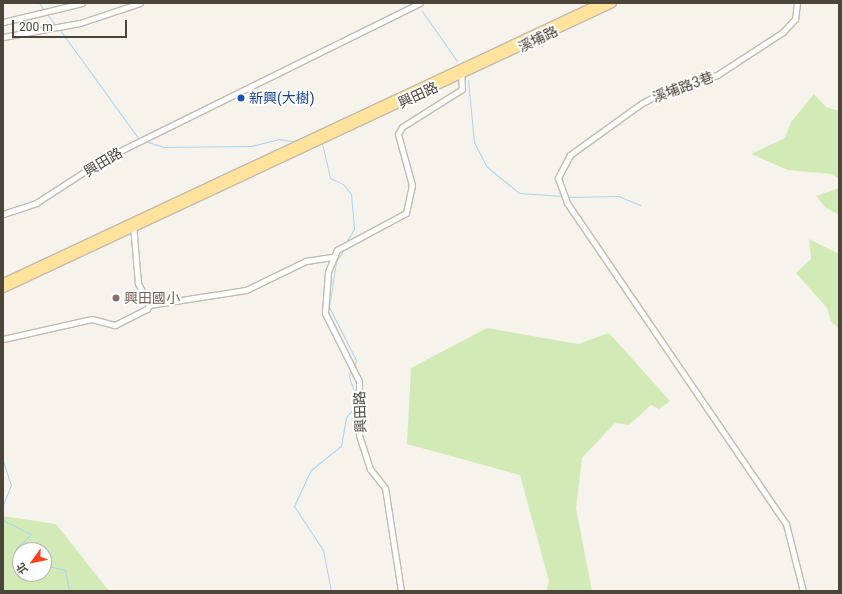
<!DOCTYPE html>
<meta charset="utf-8">
<style>
body{margin:0}
#map{position:relative;width:842px;height:594px;overflow:hidden;background:#f6f3ec;font-family:Roboto,"Noto Sans TC",sans-serif}
div>[style]{position:absolute}
.green>*{inset:0;background:#d2eab5}
.stream>*{height:1px;margin:-0.5px;padding:0 0.5px;transform-origin:0.5px;border-radius:0.5px;background:#a9d4f2}
.roads{filter:drop-shadow(1px 0 #c2bbae) drop-shadow(-1px 0 #c2bbae) drop-shadow(0 1px #c2bbae) drop-shadow(0 -1px #c2bbae)}
.minor>*{height:5px;margin:-2.5px;padding:0 2.5px;transform-origin:2.5px;border-radius:2.5px;background:#fff}
.major>*{height:7px;margin:-3.5px;padding:0 3.5px;transform-origin:3.5px;border-radius:3.5px;background:#ffe39c}
.dots>*{width:11px;height:11px;translate:-50% -50%;box-sizing:border-box;border:2px solid #fff;border-radius:50%}
span{translate:-50% -50%;white-space:nowrap;text-align:center;line-height:1.15;-webkit-text-stroke:4px #fff;paint-order:stroke}
.street-label{font-size:14px;color:#4b4439}
.transit-label{font-size:14px;color:#164399}
.left{translate:0 -50%;text-align:left}
.education-label{font-size:14px;color:#785e54}
.frame{position:absolute;inset:0;border:4px solid #4b4439;pointer-events:none}
.north{position:absolute;left:12px;top:542px;width:40px;height:40px;box-sizing:border-box;background:#fff;border:1px solid #b7b4b0;border-radius:50%;rotate:237deg;font-size:11px;font-weight:700;line-height:16px;text-align:center;color:#4b4439}
.north::after{content:'';display:block;margin:auto;width:14px;height:18px;background:#fc3f1d;clip-path:polygon(50% 0,100% 100%,50% 72%,0 100%)}
.scale{position:absolute;left:12px;top:20px;width:115px;height:18px;box-sizing:border-box;border:2px solid #4b4439;border-top:0;padding-left:5px;font-size:12px;line-height:14px;white-space:nowrap;color:#4b4439;-webkit-text-stroke:3px #fff;paint-order:stroke}
</style>
<div id="map">
<div class="green">
<i style="clip-path:polygon(814px 94px,826px 107px,839px 111px,839px 179px,831px 174px,788px 170px,751px 154px,785px 138px,791px 122px)"></i>
<i style="clip-path:polygon(839px 188px,839px 215px,825px 207px,816px 196px)"></i>
<i style="clip-path:polygon(809px 239px,839px 254px,839px 329px,831px 321px,827px 308px,796px 273px,811px 259px)"></i>
<i style="clip-path:polygon(487px 328px,578px 344px,609px 333px,670px 401px,659px 409px,651px 405px,629px 425px,615px 423px,582px 458px,576px 508px,592px 591px,546px 591px,549px 581px,520px 475px,407px 444px,411px 368px)"></i>
<i style="clip-path:polygon(evenodd,3px 516px,56px 524px,109px 591px,3px 591px,3px 516px,20px 550px,44px 550px,44px 574px,20px 574px,20px 550px)"></i>
</div>
<div class="stream">
<i style="left:39px;top:3px;width:9px;rotate:54deg"></i>
<i style="left:422px;top:11px;width:61px;rotate:55deg"></i>
<i style="left:47px;top:14px;width:15px;rotate:53deg"></i>
<i style="left:60px;top:30px;width:135px;rotate:54.1deg"></i>
<i style="left:468px;top:80px;width:62px;rotate:84.5deg"></i>
<i style="left:474px;top:142px;width:27px;rotate:63deg"></i>
<i style="left:486px;top:166px;width:43px;rotate:39.3deg"></i>
<i style="left:519px;top:193px;width:44px;rotate:3.9deg"></i>
<i style="left:145px;top:141px;width:20px;rotate:18deg"></i>
<i style="left:164px;top:147px;width:87px;rotate:-0.7deg"></i>
<i style="left:251px;top:146px;width:29px;rotate:-14deg"></i>
<i style="left:279px;top:139px;width:17px;rotate:10deg"></i>
<i style="left:322px;top:143px;width:36px;rotate:77deg"></i>
<i style="left:330px;top:178px;width:14px;rotate:25deg"></i>
<i style="left:343px;top:184px;width:13px;rotate:51deg"></i>
<i style="left:351px;top:194px;width:35px;rotate:85deg"></i>
<i style="left:354px;top:229px;width:17px;rotate:121deg"></i>
<i style="left:567px;top:197px;width:51px;rotate:-1.1deg"></i>
<i style="left:618px;top:196px;width:24px;rotate:22deg"></i>
<i style="left:344px;top:249px;width:15px;rotate:122deg"></i>
<i style="left:336px;top:262px;width:46px;rotate:98.8deg"></i>
<i style="left:329px;top:307px;width:59px;rotate:63deg"></i>
<i style="left:356px;top:360px;width:6px;rotate:108deg"></i>
<i style="left:3px;top:461px;width:25px;rotate:72deg"></i>
<i style="left:11px;top:485px;width:22px;rotate:112deg"></i>
<i style="left:3px;top:520px;width:31px;rotate:27deg"></i>
<i style="left:31px;top:534px;width:21px;rotate:137deg"></i>
<i style="left:16px;top:548px;width:12px;rotate:70deg"></i>
<i style="left:44px;top:565px;width:22px;rotate:13deg"></i>
<i style="left:65px;top:570px;width:21px;rotate:79deg"></i>
<i style="left:331px;top:591px;width:42px;rotate:-101deg"></i>
<i style="left:323px;top:550px;width:53px;rotate:-123.4deg"></i>
<i style="left:294px;top:506px;width:40px;rotate:-65deg"></i>
<i style="left:311px;top:470px;width:38px;rotate:-39deg"></i>
<i style="left:341px;top:446px;width:29px;rotate:-80deg"></i>
<i style="left:346px;top:417px;width:12px;rotate:-48deg"></i>
<i style="left:354px;top:408px;width:11px;rotate:-80deg"></i>
<i style="left:356px;top:397px;width:21px;rotate:-109deg"></i>
<i style="left:349px;top:377px;width:7px;rotate:-82deg"></i>
</div>
<div class="roads">
<div class="minor">
<i style="left:797px;top:3px;width:16px;rotate:97deg"></i>
<i style="left:795px;top:19px;width:18px;rotate:133deg"></i>
<i style="left:783px;top:32px;width:79px;rotate:146.9deg"></i>
<i style="left:717px;top:75px;width:57px;rotate:162.5deg"></i>
<i style="left:663px;top:92px;width:24px;rotate:152deg"></i>
<i style="left:642px;top:103px;width:89px;rotate:144.2deg"></i>
<i style="left:570px;top:155px;width:26px;rotate:118deg"></i>
<i style="left:558px;top:178px;width:27px;rotate:70deg"></i>
<i style="left:567px;top:203px;width:389px;rotate:55.7deg"></i>
<i style="left:786px;top:524px;width:69px;rotate:75.8deg"></i>
<i style="left:3px;top:22px;width:81px;rotate:-13.5deg"></i>
<i style="left:3px;top:37px;width:78px;rotate:-10.3deg"></i>
<i style="left:80px;top:23px;width:63px;rotate:-18.4deg"></i>
<i style="left:3px;top:214px;width:35px;rotate:-18deg"></i>
<i style="left:36px;top:203px;width:81px;rotate:-32.9deg"></i>
<i style="left:104px;top:159px;width:352px;rotate:-26.3deg"></i>
<i style="left:149px;top:305px;width:98px;rotate:-8.8deg"></i>
<i style="left:246px;top:290px;width:67px;rotate:-25.8deg"></i>
<i style="left:306px;top:261px;width:26px;rotate:-9deg"></i>
<i style="left:3px;top:339px;width:91px;rotate:-12.7deg"></i>
<i style="left:92px;top:319px;width:24px;rotate:15deg"></i>
<i style="left:115px;top:325px;width:36px;rotate:-27deg"></i>
<i style="left:147px;top:309px;width:4px;rotate:-63deg"></i>
<i style="left:149px;top:305px;width:25px;rotate:-117deg"></i>
<i style="left:138px;top:283px;width:58px;rotate:-94.9deg"></i>
<i style="left:401px;top:591px;width:104px;rotate:-98.8deg"></i>
<i style="left:385px;top:488px;width:24px;rotate:-128deg"></i>
<i style="left:370px;top:469px;width:36px;rotate:-108deg"></i>
<i style="left:359px;top:435px;width:54px;rotate:-90deg"></i>
<i style="left:359px;top:381px;width:76px;rotate:-116.6deg"></i>
<i style="left:325px;top:313px;width:41px;rotate:-85.8deg"></i>
<i style="left:328px;top:272px;width:24px;rotate:-68deg"></i>
<i style="left:337px;top:250px;width:78px;rotate:-28.2deg"></i>
<i style="left:406px;top:213px;width:29px;rotate:-78deg"></i>
<i style="left:412px;top:185px;width:53px;rotate:-105.4deg"></i>
<i style="left:398px;top:134px;width:8px;rotate:-60deg"></i>
<i style="left:402px;top:127px;width:71px;rotate:-32.3deg"></i>
<i style="left:462px;top:89px;width:18px;rotate:-93deg"></i>
</div>
<div class="major">
<i style="left:3px;top:282px;width:658px;rotate:-25.09deg"></i>
<i style="left:3px;top:288px;width:672px;rotate:-25.08deg"></i>
</div>
</div>
<div class="dots">
<i style="left:241px;top:98px;background:#1a4fb4"></i>
<i style="left:116px;top:298px;background:#8d6e63"></i>
</div>
<div class="street-label">
<span style="left:538px;top:39px;rotate:-26deg">溪埔路</span>
<span style="left:683px;top:87px;rotate:-20deg">溪埔路3巷</span>
<span style="left:418px;top:95px;rotate:-25deg">興田路</span>
<span style="left:103px;top:162px;rotate:-31deg">興田路</span>
<span style="left:360px;top:412px;rotate:-92deg">興田路</span>
</div>
<div class="transit-label">
<span class="left" style="left:249px;top:98px">新興(大樹)</span>
</div>
<div class="education-label">
<span class="left" style="left:124px;top:298px">興田國小</span>
</div>
<div class="frame"></div>
<div class="north">北</div>
<div class="scale">200 m</div>
</div>
